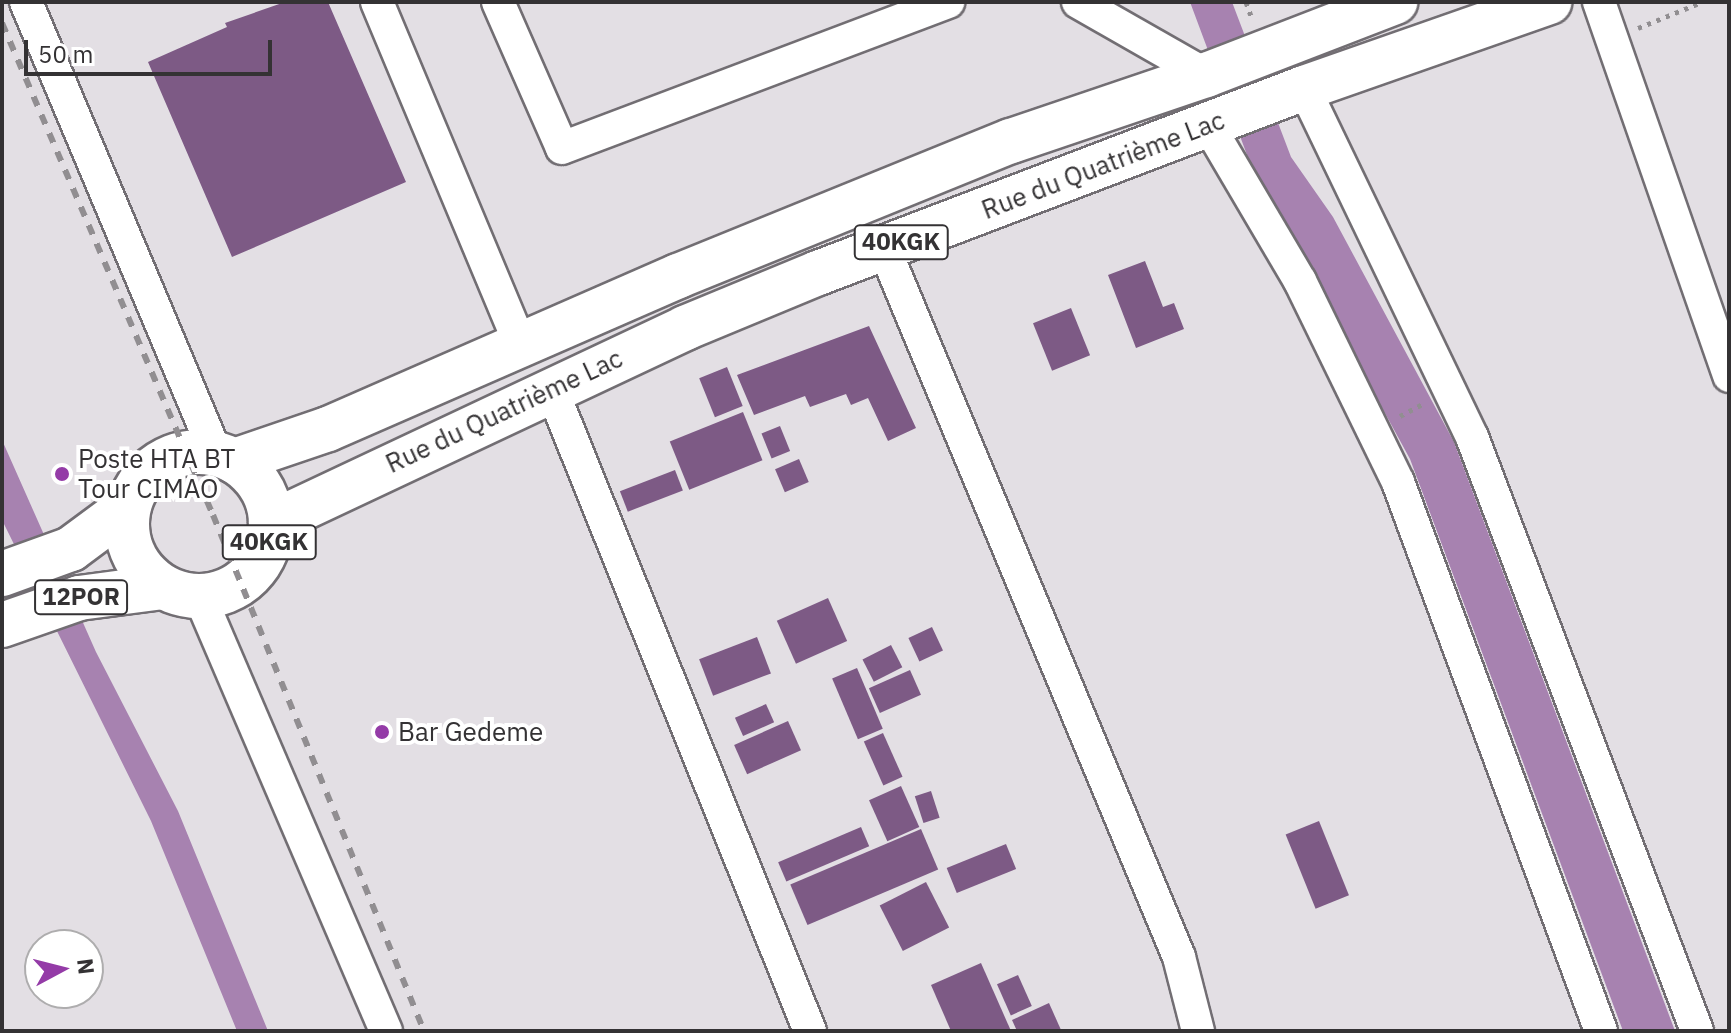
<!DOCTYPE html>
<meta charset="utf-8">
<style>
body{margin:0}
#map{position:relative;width:1731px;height:1033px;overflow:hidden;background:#e3dfe4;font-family:"IBM Plex Sans",sans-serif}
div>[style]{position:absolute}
.water>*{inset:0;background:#a782b0}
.building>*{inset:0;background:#7d5a85;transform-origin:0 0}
.path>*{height:5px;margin-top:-2.5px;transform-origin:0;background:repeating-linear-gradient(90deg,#918e91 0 4px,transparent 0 10px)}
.roads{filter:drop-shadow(2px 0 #726e73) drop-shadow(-2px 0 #726e73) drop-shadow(0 2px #726e73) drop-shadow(0 -2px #726e73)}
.street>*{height:32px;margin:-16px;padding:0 16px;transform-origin:16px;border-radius:16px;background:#fff}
.primary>*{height:44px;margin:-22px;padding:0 22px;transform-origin:22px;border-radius:22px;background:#fff}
.primary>.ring{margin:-22px;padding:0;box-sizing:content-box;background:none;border:44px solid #fff;border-radius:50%}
.rail>*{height:6px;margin-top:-3px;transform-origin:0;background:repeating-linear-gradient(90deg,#918e91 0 10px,transparent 0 20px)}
.dots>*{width:22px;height:22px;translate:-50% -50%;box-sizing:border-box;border:4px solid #fff;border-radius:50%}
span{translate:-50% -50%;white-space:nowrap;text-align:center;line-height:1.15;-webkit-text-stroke:8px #fff;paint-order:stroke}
.shield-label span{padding:2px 6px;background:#fff;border:2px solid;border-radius:6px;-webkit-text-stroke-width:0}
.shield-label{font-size:24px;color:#343234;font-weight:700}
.street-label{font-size:26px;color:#343234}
.poi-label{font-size:26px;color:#343234}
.left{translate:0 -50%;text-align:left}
.frame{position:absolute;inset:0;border:4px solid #343234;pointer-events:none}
.north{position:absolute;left:24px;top:929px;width:80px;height:80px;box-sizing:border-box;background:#fff;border:2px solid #aeadae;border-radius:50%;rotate:83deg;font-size:22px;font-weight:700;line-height:32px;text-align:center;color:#343234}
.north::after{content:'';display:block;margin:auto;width:28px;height:36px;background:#943ba7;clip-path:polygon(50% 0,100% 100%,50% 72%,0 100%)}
.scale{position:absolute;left:24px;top:40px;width:248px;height:36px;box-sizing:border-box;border:4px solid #343234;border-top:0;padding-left:10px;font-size:24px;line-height:28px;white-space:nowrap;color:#343234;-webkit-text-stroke:6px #fff;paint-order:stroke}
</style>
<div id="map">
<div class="water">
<i style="clip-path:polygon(1190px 2px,1232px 2px,1291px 157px,1333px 217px,1454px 442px,1675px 1031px,1623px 1031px,1410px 459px,1253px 171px)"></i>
<i style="clip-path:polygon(2px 440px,96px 652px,178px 811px,268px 1031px,237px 1031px,151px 821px,2px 520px)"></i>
</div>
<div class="building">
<i style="clip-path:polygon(285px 2px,328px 2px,406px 182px,232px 257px,148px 62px,227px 27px,225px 23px)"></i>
<i style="clip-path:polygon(1145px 261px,1163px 307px,1174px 303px,1184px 329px,1136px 348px,1108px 275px)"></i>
<i style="left:1071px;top:308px;width:51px;height:41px;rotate:68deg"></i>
<i style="clip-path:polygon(869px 326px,916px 428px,888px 441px,868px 398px,851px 405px,846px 394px,810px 407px,805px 396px,754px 415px,737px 375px)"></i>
<i style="left:727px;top:367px;width:42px;height:30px;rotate:68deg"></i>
<i style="left:743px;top:412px;width:52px;height:79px;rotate:68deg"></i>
<i style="left:780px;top:426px;width:27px;height:20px;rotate:68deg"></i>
<i style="left:799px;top:459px;width:25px;height:26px;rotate:67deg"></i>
<i style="left:675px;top:470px;width:22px;height:59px;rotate:69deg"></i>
<i style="left:828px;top:598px;width:47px;height:56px;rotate:66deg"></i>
<i style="left:932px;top:627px;width:26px;height:26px;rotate:65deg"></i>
<i style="left:757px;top:637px;width:39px;height:62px;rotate:69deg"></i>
<i style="left:891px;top:645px;width:25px;height:32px;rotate:63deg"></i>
<i style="left:857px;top:668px;width:66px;height:27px;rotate:67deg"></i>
<i style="left:910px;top:670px;width:27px;height:45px;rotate:66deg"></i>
<i style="left:766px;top:704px;width:20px;height:34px;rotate:66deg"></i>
<i style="left:788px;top:721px;width:32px;height:59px;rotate:66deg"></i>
<i style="left:883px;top:733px;width:48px;height:21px;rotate:66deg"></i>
<i style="left:901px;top:786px;width:45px;height:35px;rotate:66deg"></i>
<i style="left:931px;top:791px;width:28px;height:17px;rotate:72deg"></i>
<i style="left:1319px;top:821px;width:80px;height:36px;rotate:68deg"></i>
<i style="left:861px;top:827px;width:21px;height:90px;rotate:67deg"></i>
<i style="left:921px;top:829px;width:44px;height:142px;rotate:67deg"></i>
<i style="left:1006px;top:844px;width:27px;height:64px;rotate:68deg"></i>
<i style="left:926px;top:882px;width:51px;height:52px;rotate:63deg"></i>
<i style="clip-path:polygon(981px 963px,1011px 1031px,951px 1031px,931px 985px)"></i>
<i style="left:1018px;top:975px;width:34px;height:23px;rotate:66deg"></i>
<i style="clip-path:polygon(1049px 1003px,1061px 1030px,1017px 1031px,1012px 1020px)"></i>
</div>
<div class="path">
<i style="left:1246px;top:2px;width:15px;rotate:70deg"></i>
<i style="left:1638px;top:28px;width:69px;rotate:-22.1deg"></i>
<i style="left:1400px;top:416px;width:26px;rotate:-28deg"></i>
</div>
<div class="roads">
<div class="street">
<i style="left:26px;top:2px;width:489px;rotate:67.2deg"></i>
<i style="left:377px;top:2px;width:374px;rotate:67.3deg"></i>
<i style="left:498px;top:2px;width:159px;rotate:66.3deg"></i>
<i style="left:562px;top:148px;width:413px;rotate:-20.7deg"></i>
<i style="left:1078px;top:2px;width:147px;rotate:29.7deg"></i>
<i style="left:1599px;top:2px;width:396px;rotate:70.8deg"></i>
<i style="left:1304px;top:88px;width:387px;rotate:64.3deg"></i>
<i style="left:1472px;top:437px;width:635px;rotate:69.25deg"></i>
<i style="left:1208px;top:125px;width:181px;rotate:59.5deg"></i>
<i style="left:1300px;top:281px;width:224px;rotate:64deg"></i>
<i style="left:1398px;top:482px;width:585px;rotate:69.71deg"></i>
<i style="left:884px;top:248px;width:768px;rotate:67.41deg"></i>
<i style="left:1179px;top:957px;width:76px;rotate:75.6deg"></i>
<i style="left:552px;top:390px;width:691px;rotate:68.08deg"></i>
<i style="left:200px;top:597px;width:472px;rotate:66.8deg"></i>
</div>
<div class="primary">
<i class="ring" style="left:127px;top:452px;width:100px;height:100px"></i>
<i style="left:234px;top:461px;width:99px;rotate:-18.8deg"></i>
<i style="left:328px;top:429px;width:382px;rotate:-23.6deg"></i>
<i style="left:678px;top:276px;width:359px;rotate:-22.1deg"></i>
<i style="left:1011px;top:141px;width:206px;rotate:-18.7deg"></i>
<i style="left:1206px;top:75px;width:203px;rotate:-21.1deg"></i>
<i style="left:271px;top:523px;width:458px;rotate:-25.2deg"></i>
<i style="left:685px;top:328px;width:144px;rotate:-22.5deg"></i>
<i style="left:818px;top:273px;width:520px;rotate:-20.84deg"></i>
<i style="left:1304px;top:88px;width:260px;rotate:-19.3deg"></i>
<i style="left:2px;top:574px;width:73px;rotate:-19.9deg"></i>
<i style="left:71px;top:549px;width:72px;rotate:-36.6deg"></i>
<i style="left:2px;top:625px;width:82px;rotate:-19.3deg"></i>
<i style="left:79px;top:598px;width:85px;rotate:-7.5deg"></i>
</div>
</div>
<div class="rail">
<i style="left:2px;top:23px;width:535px;rotate:66.79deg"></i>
<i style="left:213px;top:515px;width:557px;rotate:67.76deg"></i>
</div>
<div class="dots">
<i style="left:62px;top:474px;background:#943ba7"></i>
<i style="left:382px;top:732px;background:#943ba7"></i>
</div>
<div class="shield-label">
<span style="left:901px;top:242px">40KGK</span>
<span style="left:269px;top:542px">40KGK</span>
<span style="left:81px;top:597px">12POR</span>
</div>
<div class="street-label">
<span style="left:1103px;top:165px;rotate:-21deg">Rue du Quatrième Lac</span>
<span style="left:504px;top:411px;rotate:-25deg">Rue du Quatrième Lac</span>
</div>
<div class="poi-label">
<span class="left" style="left:78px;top:474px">Poste HTA BT<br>Tour CIMAO</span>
<span class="left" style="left:398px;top:732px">Bar Gedeme</span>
</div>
<div class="frame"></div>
<div class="north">N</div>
<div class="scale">50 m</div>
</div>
